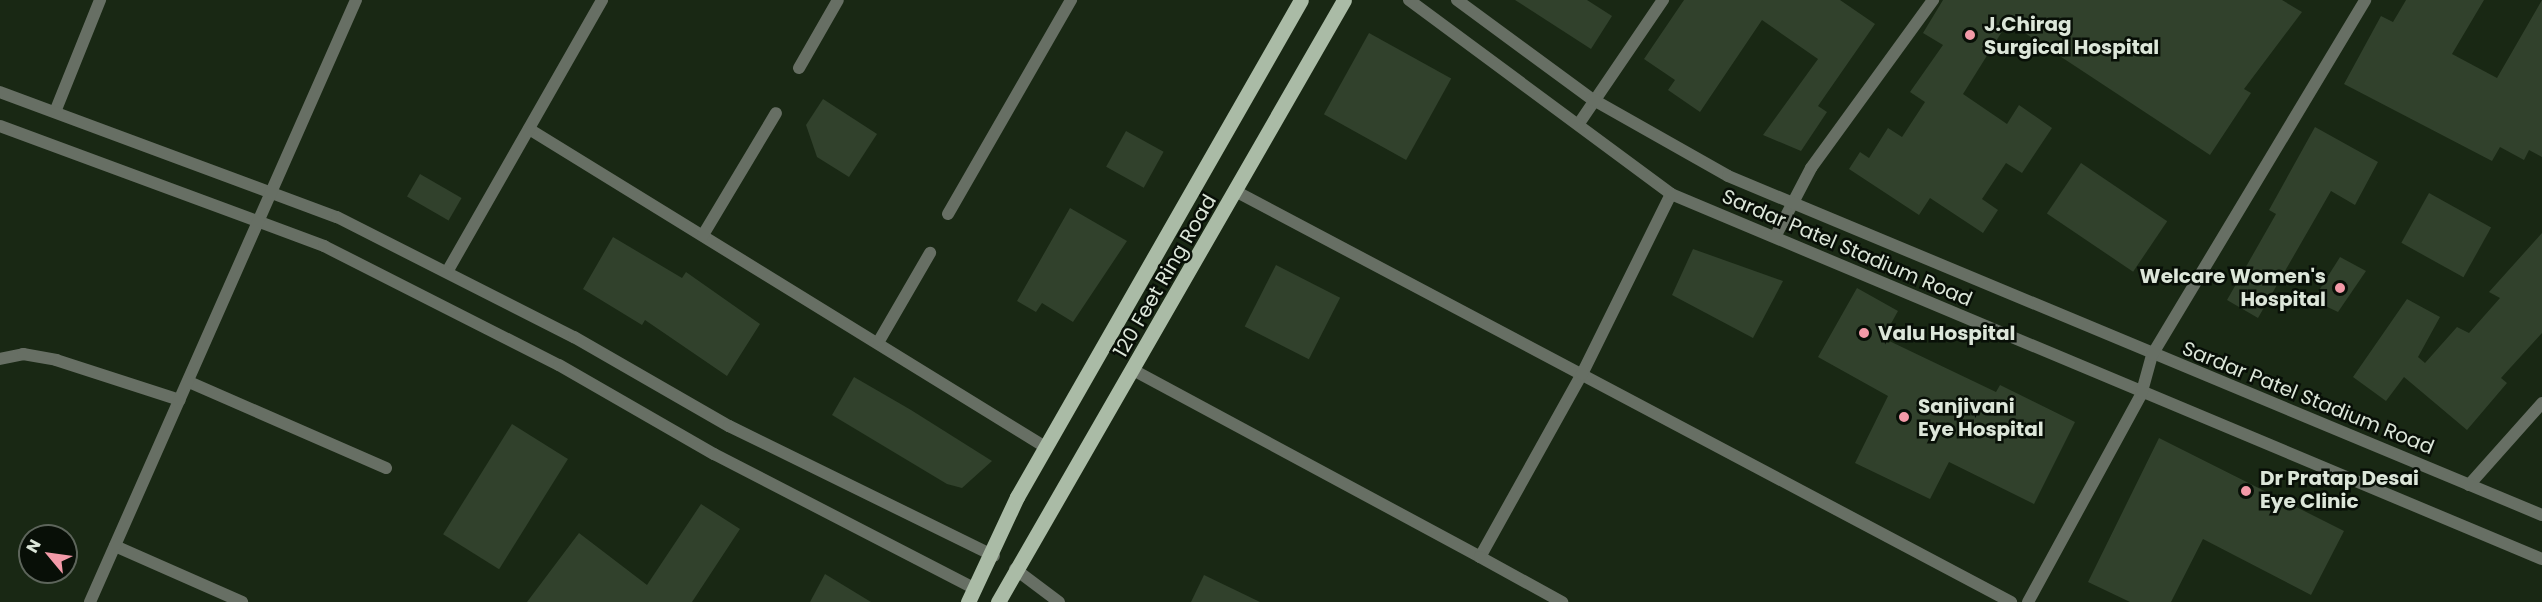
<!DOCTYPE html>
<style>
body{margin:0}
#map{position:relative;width:2542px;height:602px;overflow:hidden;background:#192814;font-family:Poppins,sans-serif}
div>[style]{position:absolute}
.building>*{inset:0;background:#31412c;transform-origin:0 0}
.minor>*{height:12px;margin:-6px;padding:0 6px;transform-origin:6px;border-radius:6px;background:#676f64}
.tertiary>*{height:12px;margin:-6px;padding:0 6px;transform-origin:6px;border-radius:6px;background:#676f64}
.primary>*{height:15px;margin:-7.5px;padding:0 7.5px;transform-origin:7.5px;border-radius:7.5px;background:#aabba6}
.dots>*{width:16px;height:16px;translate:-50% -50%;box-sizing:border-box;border:3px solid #080f07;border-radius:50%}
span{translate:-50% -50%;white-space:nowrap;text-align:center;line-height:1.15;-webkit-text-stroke:5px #080f07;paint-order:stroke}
.poi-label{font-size:20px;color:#dce6d9;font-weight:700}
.left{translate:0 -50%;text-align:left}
.right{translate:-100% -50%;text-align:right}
.street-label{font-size:20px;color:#dce6d9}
.north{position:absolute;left:18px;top:524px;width:60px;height:60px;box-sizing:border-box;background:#080f07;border:2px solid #5d655b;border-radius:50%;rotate:299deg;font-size:16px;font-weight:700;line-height:24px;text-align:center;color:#dce6d9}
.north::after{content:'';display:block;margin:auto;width:21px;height:27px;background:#f39aa8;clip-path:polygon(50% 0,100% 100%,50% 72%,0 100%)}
</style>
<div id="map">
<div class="building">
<i style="clip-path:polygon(1515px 0,1587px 0,1612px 16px,1591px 49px)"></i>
<i style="clip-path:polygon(1684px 0,1840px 0,1875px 24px,1818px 106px,1827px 112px,1801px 151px,1763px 135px,1818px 59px,1762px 20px,1700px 112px,1668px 90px,1675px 80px,1644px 59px)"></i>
<i style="clip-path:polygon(1943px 0,2282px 0,2302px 12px,2244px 89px,2251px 93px,2210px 155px,2008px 22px,1963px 94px,2007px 124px,2019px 105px,2052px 128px,2022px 173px,2006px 163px,1982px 199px,1998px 210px,1983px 233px,1930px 198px,1919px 215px,1849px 169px,1860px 152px,1869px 158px,1888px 128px,1902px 137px,1925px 102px,1910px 92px,1943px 45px,1923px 33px)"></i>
<i style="clip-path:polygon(2406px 0,2484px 0,2452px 54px,2497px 78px,2542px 0,2542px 157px,2529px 150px,2524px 160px,2500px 147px,2492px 161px,2344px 84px,2381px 16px,2393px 22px)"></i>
<i style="left:1369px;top:33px;width:94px;height:93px;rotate:29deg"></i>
<i style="clip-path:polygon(823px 99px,877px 134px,849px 177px,817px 157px,806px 125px)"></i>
<i style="clip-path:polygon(2315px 127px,2378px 162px,2355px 205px,2331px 191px,2258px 318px,2227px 300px,2276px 214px,2269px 210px)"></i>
<i style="left:1126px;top:131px;width:43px;height:41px;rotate:29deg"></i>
<i style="left:2081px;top:163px;width:104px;height:61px;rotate:34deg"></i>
<i style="left:420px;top:174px;width:48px;height:26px;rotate:30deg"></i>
<i style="left:2429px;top:193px;width:71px;height:57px;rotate:29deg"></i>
<i style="clip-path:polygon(1070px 208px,1127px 241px,1073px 322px,1042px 303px,1036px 312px,1017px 301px)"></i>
<i style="clip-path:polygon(2542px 233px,2542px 333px,2501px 378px,2507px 383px,2467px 430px,2404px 377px,2386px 401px,2353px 377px,2407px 299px,2440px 317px,2418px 357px,2425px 363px,2457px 327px,2469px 333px,2500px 298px,2489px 292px)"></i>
<i style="clip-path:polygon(613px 237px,682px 278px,686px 272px,760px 324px,727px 376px,645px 320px,642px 325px,583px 289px)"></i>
<i style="clip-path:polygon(1693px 249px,1783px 281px,1753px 338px,1672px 295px)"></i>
<i style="clip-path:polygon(2340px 257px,2366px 271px,2338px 312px,2313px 300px)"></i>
<i style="left:1276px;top:265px;width:72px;height:69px;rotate:27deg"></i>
<i style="clip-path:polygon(1857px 288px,1898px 311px,1883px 338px,1996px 392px,2000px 385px,2075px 422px,2034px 504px,1949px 462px,1930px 499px,1855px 463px,1888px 396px,1818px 357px)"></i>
<i style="clip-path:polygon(854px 377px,911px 410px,992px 461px,962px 488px,947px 484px,832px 415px)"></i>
<i style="left:512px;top:424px;width:66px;height:130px;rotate:32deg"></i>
<i style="clip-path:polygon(2159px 438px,2344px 531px,2311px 595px,2203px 539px,2171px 602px,2130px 602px,2088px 582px)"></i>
<i style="clip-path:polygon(701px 504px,740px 529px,692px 602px,527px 602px,579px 533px,647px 585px)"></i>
<i style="clip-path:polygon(825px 574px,871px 602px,810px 602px)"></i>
<i style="clip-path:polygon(1204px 575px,1260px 602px,1191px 602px)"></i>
</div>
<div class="minor">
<i style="left:799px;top:68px;width:78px;rotate:-60.2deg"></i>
<i style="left:55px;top:112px;width:121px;rotate:-68.1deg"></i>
<i style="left:1580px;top:122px;width:148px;rotate:-55.8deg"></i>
<i style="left:529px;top:129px;width:608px;rotate:31.63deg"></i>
<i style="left:1237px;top:192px;width:876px;rotate:27.91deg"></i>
<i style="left:948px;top:214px;width:247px;rotate:-60.1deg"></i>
<i style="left:703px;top:235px;width:142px;rotate:-59.1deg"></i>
<i style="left:1775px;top:237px;width:78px;rotate:-62.4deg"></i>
<i style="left:1811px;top:168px;width:208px;rotate:-54deg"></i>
<i style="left:447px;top:272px;width:313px;rotate:-60.3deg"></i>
<i style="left:879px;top:341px;width:102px;rotate:-59.9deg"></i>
<i style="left:0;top:359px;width:24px;rotate:-12deg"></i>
<i style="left:23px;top:354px;width:34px;rotate:10deg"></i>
<i style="left:56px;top:360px;width:130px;rotate:17.9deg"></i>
<i style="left:1135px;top:371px;width:392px;rotate:28.3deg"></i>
<i style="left:1480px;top:557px;width:210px;rotate:-60.9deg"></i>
<i style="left:1582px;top:374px;width:201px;rotate:-63.7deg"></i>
<i style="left:189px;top:382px;width:215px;rotate:23.6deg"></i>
<i style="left:2469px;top:485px;width:110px;rotate:-48.3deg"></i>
<i style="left:115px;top:546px;width:139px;rotate:23.8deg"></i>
<i style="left:1480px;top:557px;width:94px;rotate:28.8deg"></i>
</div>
<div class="tertiary">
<i style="left:1409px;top:0;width:326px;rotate:36.5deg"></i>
<i style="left:1671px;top:194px;width:944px;rotate:22.74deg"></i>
<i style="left:1457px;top:0;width:167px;rotate:36.3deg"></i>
<i style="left:1592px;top:99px;width:156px;rotate:29.5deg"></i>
<i style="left:1728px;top:176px;width:882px;rotate:22.61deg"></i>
<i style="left:0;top:92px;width:359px;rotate:20.4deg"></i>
<i style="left:337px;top:217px;width:266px;rotate:26.9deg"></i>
<i style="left:574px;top:337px;width:179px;rotate:29.9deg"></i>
<i style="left:729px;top:426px;width:295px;rotate:26.1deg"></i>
<i style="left:0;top:126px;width:346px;rotate:20.3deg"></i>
<i style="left:324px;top:246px;width:263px;rotate:26.9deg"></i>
<i style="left:559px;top:365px;width:179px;rotate:29.9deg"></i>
<i style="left:714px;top:454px;width:294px;rotate:27.3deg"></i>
<i style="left:1015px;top:569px;width:55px;rotate:36.9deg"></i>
<i style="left:90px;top:602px;width:658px;rotate:-66.16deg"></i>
<i style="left:2028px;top:602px;width:236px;rotate:-61.4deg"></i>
<i style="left:2141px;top:395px;width:41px;rotate:-74.6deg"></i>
<i style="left:2152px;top:355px;width:414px;rotate:-59deg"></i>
</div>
<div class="primary">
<i style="left:968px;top:602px;width:116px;rotate:-65deg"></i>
<i style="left:1017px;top:497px;width:572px;rotate:-60.26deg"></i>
<i style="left:998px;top:602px;width:694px;rotate:-60.11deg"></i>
</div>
<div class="dots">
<i style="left:1970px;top:35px;background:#f39aa8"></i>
<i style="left:2340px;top:288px;background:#f39aa8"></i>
<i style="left:1864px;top:333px;background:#f39aa8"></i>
<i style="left:1904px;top:417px;background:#f39aa8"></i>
<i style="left:2246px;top:491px;background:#f39aa8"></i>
</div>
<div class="poi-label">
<span class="left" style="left:1984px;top:36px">J.Chirag<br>Surgical Hospital</span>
<span class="right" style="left:2326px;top:288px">Welcare Women's<br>Hospital</span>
<span class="left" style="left:1878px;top:333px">Valu Hospital</span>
<span class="left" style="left:1918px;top:418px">Sanjivani<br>Eye Hospital</span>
<span class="left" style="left:2260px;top:490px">Dr Pratap Desai<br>Eye Clinic</span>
</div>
<div class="street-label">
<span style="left:1847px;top:248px;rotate:23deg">Sardar Patel Stadium Road</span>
<span style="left:1165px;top:276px;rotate:-60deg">120 Feet Ring Road</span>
<span style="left:2308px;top:398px;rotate:22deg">Sardar Patel Stadium Road</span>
</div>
<div class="north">N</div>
</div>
